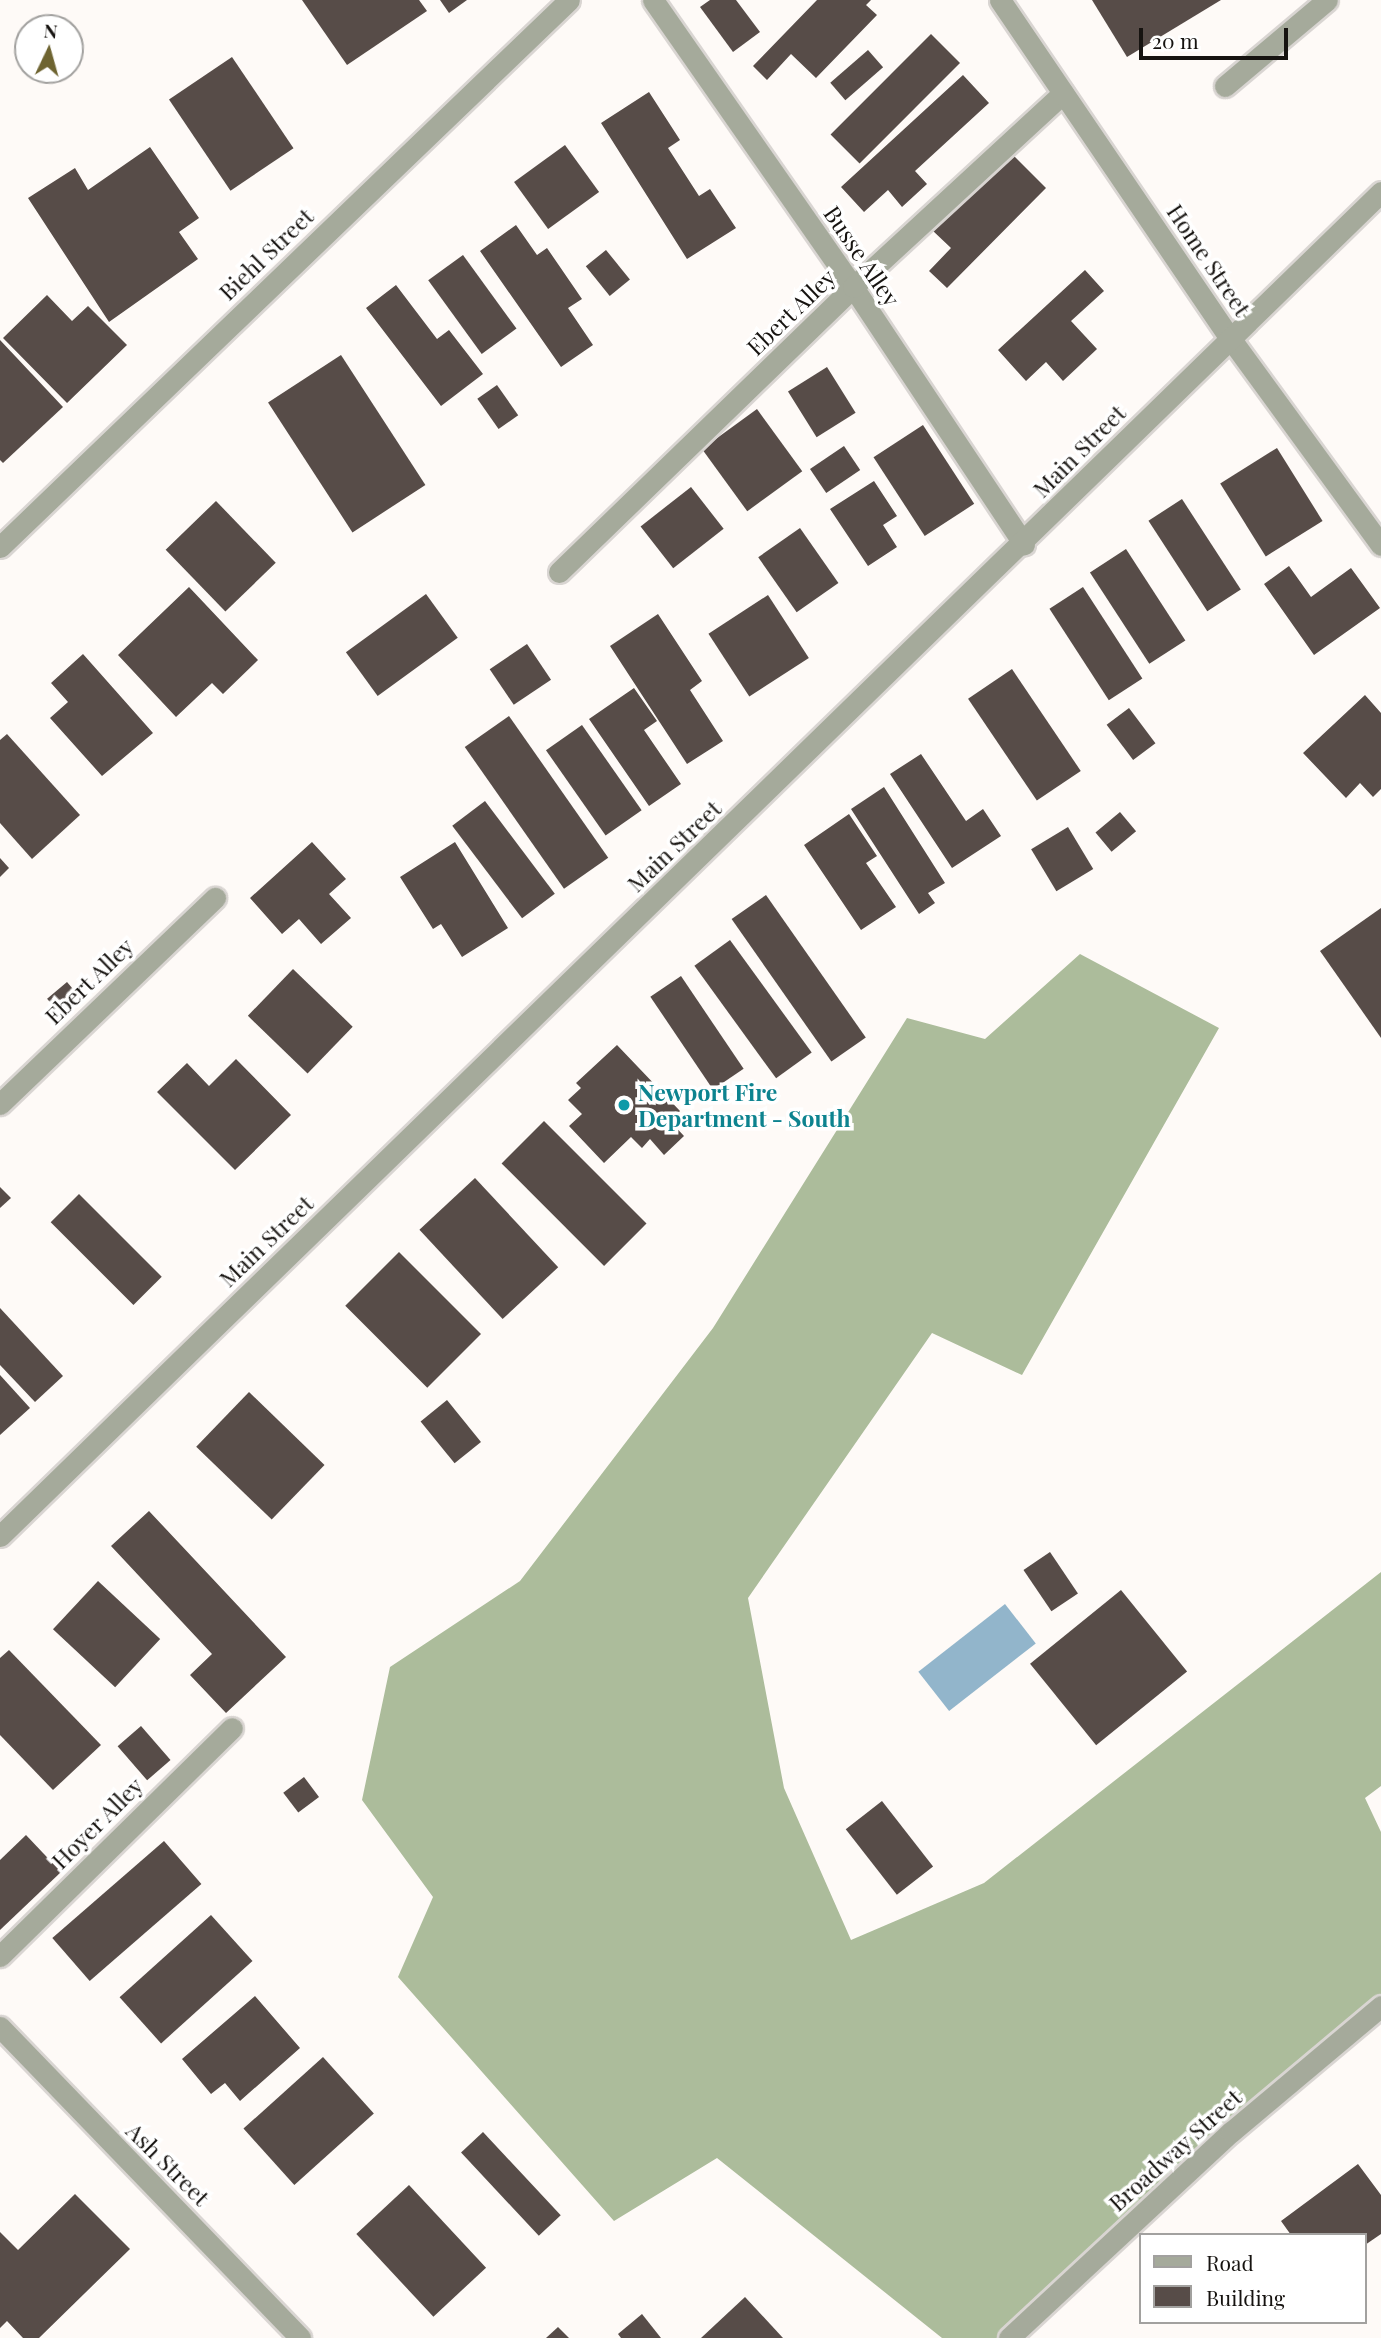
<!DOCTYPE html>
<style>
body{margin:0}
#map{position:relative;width:1381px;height:2338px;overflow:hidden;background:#fefaf7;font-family:"Playfair Display",serif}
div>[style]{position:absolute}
.forest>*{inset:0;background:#acbc9b}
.water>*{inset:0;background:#92b5cb;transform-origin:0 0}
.building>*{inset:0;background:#574c48;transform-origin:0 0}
.roads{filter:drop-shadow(2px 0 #d9d5d2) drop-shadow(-2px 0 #d9d5d2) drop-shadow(0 2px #d9d5d2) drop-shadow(0 -2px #d9d5d2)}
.service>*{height:21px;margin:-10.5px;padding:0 10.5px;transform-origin:10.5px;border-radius:10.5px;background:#a5aa9b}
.minor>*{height:21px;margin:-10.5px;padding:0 10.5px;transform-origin:10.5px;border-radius:10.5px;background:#a5aa9b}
.tertiary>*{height:21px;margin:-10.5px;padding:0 10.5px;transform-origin:10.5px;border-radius:10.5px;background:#a5aa9b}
.dots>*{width:19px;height:19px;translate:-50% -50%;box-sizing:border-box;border:4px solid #fff;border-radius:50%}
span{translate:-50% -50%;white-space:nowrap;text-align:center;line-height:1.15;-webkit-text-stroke:7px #fff;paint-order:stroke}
.street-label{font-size:23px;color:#161310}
.culture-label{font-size:23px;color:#0d838f;font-weight:700}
.left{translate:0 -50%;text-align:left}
.legend{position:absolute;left:1139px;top:2233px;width:228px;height:91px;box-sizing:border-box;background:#fff;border:2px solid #a2a19f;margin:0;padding:9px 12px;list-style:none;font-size:21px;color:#161310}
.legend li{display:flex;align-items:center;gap:14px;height:35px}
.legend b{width:35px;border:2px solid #a2a19f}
.north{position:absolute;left:14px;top:14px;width:70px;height:70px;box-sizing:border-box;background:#fff;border:2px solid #a2a19f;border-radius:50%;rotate:5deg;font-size:19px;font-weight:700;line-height:28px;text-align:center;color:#161310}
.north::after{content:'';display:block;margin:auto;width:24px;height:32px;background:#6e6431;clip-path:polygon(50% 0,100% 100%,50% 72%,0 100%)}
.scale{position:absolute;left:1139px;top:28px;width:149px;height:32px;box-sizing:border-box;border:4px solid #161310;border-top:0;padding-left:9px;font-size:21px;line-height:24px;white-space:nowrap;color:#161310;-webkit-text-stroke:5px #fff;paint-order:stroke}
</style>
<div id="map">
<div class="forest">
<i style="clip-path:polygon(1080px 954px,1219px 1028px,1022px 1375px,932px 1333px,748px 1598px,784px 1788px,851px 1940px,984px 1883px,1381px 1572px,1381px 1786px,1365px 1798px,1381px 1832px,1381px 2006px,1009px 2338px,942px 2338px,717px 2158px,614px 2221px,398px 1977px,433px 1897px,362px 1800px,390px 1667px,520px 1581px,713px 1328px,907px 1018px,985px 1039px)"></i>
</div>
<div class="water">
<i style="left:1005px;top:1604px;width:50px;height:110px;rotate:52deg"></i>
</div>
<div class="building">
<i style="clip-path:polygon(302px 0,419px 0,427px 11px,347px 65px)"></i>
<i style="clip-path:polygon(440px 0,467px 0,449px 13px)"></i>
<i style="clip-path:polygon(710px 0,736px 0,760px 32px,733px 52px,700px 7px)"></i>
<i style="clip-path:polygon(817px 0,871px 0,866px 5px,877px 15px,816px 78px,791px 54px,767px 80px,753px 66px)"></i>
<i style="clip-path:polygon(1092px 0,1221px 0,1127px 57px)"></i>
<i style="left:931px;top:34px;width:41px;height:142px;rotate:45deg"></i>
<i style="left:868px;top:50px;width:23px;height:50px;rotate:49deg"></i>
<i style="left:232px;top:57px;width:110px;height:76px;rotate:56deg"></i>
<i style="clip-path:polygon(963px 75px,989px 103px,915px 171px,927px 184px,902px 207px,888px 190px,864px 212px,841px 187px)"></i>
<i style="clip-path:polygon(649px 92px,680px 140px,668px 148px,699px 196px,710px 189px,736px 228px,687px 259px,601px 123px)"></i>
<i style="left:565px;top:145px;width:58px;height:63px;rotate:54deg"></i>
<i style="clip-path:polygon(150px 147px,199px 218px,179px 232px,198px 259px,109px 322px,28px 198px,75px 168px,88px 190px)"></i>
<i style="clip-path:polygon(1010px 152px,1046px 188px,947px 288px,929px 271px,951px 248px,932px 230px)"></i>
<i style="clip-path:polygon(516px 225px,537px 255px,547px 248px,582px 299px,568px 308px,593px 345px,561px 367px,480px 251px)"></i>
<i style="left:606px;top:250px;width:38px;height:26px;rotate:51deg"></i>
<i style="left:463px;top:255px;width:91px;height:43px;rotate:54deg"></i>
<i style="clip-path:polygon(1085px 270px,1104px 291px,1071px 321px,1097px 349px,1063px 381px,1046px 362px,1026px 381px,998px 350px)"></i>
<i style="clip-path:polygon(396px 285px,437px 339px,449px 330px,483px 374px,441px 406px,366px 308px)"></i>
<i style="clip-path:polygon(47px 295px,72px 321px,88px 306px,127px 345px,67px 403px,3px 338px)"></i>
<i style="clip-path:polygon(0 340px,63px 407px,3px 463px,0 460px)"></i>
<i style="left:341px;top:355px;width:155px;height:87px;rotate:57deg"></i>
<i style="left:827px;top:367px;width:54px;height:46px;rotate:58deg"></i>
<i style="left:497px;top:385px;width:37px;height:24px;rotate:55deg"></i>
<i style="left:757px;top:409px;width:77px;height:68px;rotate:54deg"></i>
<i style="left:923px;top:425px;width:94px;height:59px;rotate:57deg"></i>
<i style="left:844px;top:446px;width:29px;height:41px;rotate:56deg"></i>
<i style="left:1277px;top:448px;width:86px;height:67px;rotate:58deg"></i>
<i style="clip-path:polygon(874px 481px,897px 516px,883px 525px,897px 547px,868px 566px,830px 509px)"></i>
<i style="left:691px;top:487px;width:53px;height:64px;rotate:52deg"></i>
<i style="left:1182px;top:499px;width:108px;height:40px;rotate:57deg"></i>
<i style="left:216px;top:501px;width:86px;height:70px;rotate:46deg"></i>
<i style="left:800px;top:528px;width:67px;height:51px;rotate:55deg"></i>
<i style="left:1126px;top:549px;width:109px;height:43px;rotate:57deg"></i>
<i style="clip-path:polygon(1289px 566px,1311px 597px,1351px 568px,1380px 608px,1314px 655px,1264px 584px)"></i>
<i style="clip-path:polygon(189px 587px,258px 660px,223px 694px,212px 683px,176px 717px,118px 655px)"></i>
<i style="left:1083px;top:587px;width:109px;height:40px;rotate:57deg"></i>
<i style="left:426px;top:594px;width:54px;height:99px;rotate:54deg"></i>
<i style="left:768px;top:595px;width:75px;height:71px;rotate:57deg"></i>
<i style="clip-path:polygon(658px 614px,702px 681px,690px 690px,723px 741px,687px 764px,610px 646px)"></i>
<i style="left:527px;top:644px;width:43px;height:45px;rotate:56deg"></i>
<i style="clip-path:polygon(83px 654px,153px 733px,102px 776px,50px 718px,68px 702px,51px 683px)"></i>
<i style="left:1012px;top:669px;width:123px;height:53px;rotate:56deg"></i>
<i style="clip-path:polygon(634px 688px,657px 721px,644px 730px,681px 784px,649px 806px,589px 719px)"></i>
<i style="clip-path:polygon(1365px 695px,1381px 713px,1381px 789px,1373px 797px,1360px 783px,1346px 798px,1303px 753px)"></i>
<i style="left:1129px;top:708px;width:44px;height:28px;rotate:53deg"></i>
<i style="left:509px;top:716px;width:173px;height:54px;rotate:55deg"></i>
<i style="left:582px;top:725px;width:104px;height:44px;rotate:55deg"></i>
<i style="clip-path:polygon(7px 734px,80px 815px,32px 859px,0 823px,0 740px)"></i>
<i style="clip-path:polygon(921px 754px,966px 821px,983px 809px,1001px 836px,952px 868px,890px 774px)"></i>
<i style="clip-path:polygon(884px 787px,945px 883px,928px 893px,935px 903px,919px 914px,851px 809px)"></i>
<i style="left:485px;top:801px;width:116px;height:41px;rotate:53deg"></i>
<i style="left:1120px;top:812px;width:25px;height:32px;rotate:50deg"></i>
<i style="clip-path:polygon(849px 814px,877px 856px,866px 863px,896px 907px,861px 930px,804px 845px)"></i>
<i style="left:1068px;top:827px;width:49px;height:43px;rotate:59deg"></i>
<i style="clip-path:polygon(312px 842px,346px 879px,329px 894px,351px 918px,321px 944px,299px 919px,282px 934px,250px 898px)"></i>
<i style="clip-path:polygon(455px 842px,508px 928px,462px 957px,441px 924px,433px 929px,400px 877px)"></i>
<i style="clip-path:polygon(0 858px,9px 868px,0 877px)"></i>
<i style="left:766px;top:895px;width:174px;height:42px;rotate:55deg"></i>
<i style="clip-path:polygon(1381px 908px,1381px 1038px,1320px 951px)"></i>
<i style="left:730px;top:940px;width:139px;height:44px;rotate:54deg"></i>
<i style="left:293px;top:969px;width:83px;height:65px;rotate:44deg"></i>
<i style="left:681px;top:976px;width:112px;height:37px;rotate:56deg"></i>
<i style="left:67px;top:982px;width:23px;height:26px;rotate:50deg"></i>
<i style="clip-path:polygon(617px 1045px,680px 1111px,670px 1121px,684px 1136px,664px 1155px,650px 1139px,642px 1148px,631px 1137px,604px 1163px,569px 1126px,582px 1114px,568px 1100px,581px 1088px,576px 1083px)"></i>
<i style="clip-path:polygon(236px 1059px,291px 1115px,235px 1170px,157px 1092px,187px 1063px,209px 1086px)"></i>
<i style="left:544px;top:1121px;width:145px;height:60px;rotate:45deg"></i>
<i style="left:475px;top:1178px;width:122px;height:76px;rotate:47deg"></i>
<i style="clip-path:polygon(0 1187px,11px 1198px,0 1208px)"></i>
<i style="left:79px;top:1194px;width:117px;height:40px;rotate:45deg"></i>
<i style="left:399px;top:1252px;width:116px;height:76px;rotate:45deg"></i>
<i style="clip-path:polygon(0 1308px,63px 1376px,35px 1402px,0 1365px)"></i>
<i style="clip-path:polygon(0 1375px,30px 1408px,0 1435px)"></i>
<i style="left:249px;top:1392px;width:105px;height:76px;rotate:44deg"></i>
<i style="left:447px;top:1400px;width:54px;height:34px;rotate:51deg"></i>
<i style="clip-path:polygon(149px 1511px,286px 1657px,226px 1713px,190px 1675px,212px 1654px,111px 1546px)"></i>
<i style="left:1050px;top:1552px;width:50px;height:32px;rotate:56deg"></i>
<i style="left:98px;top:1581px;width:85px;height:66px;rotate:43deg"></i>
<i style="left:1121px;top:1590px;width:105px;height:117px;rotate:51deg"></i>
<i style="clip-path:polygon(9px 1650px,101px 1745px,53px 1790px,0 1735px,0 1658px)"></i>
<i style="left:141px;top:1726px;width:45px;height:31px;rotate:49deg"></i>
<i style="left:304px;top:1777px;width:25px;height:26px;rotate:53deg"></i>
<i style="left:882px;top:1801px;width:83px;height:46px;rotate:52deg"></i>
<i style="clip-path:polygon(26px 1835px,61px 1872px,0 1930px,0 1860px)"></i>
<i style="left:164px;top:1841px;width:57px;height:148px;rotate:49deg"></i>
<i style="left:211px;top:1915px;width:62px;height:123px;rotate:48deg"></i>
<i style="clip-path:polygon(255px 1996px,300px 2048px,240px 2101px,225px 2083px,211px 2094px,182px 2059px)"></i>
<i style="left:323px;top:2057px;width:76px;height:107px;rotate:48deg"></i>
<i style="left:483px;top:2132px;width:114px;height:30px;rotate:47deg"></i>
<i style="clip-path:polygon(1358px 2164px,1381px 2195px,1381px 2234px,1365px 2245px,1365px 2235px,1291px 2235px,1281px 2221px)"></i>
<i style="left:409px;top:2185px;width:113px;height:72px;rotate:47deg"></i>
<i style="clip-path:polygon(75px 2194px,130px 2249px,39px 2338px,23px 2338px,7px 2321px,0 2328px,0 2232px,18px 2250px)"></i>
<i style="clip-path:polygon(745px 2297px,783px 2338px,701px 2338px)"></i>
<i style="clip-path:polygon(642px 2314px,661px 2338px,621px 2338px,618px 2334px)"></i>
<i style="clip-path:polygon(558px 2327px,569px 2338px,546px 2338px)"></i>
</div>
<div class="roads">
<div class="service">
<i style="left:653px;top:0;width:350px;rotate:55.1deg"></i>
<i style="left:853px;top:287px;width:309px;rotate:56.4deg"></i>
<i style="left:1225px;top:86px;width:133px;rotate:-40.1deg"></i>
<i style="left:559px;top:572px;width:409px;rotate:-44.1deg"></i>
<i style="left:853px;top:287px;width:286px;rotate:-42.7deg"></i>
<i style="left:0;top:1104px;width:298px;rotate:-43.8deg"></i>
<i style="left:0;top:1956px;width:325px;rotate:-44.5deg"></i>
</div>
<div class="minor">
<i style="left:1000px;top:0;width:409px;rotate:55.8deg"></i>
<i style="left:1230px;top:338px;width:256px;rotate:53.9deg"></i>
<i style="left:0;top:547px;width:789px;rotate:-43.87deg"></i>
<i style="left:0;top:2027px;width:432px;rotate:46deg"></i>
<i style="left:1009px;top:2338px;width:303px;rotate:-42.9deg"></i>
<i style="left:1231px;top:2132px;width:196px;rotate:-40deg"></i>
</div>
<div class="tertiary">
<i style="left:0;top:1536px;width:1927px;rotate:-44.22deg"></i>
</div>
</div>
<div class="dots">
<i style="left:624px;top:1105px;background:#0f9aa8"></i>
</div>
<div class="street-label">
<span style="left:266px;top:254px;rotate:-44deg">Biehl Street</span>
<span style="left:862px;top:256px;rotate:56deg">Busse Alley</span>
<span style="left:1209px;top:260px;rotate:56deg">Home Street</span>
<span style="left:791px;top:312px;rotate:-44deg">Ebert Alley</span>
<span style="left:1079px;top:451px;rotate:-45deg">Main Street</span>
<span style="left:674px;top:846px;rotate:-44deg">Main Street</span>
<span style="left:89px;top:981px;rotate:-44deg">Ebert Alley</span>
<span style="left:266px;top:1241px;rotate:-44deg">Main Street</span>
<span style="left:97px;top:1823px;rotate:-45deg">Hoyer Alley</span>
<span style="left:1175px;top:2150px;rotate:-42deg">Broadway Street</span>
<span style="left:168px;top:2164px;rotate:45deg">Ash Street</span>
</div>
<div class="culture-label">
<span class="left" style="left:638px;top:1105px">Newport Fire<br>Department - South</span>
</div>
<ul class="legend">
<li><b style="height:9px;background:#a5aa9b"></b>Road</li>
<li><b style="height:19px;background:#574c48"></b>Building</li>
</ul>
<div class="north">N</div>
<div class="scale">20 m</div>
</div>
